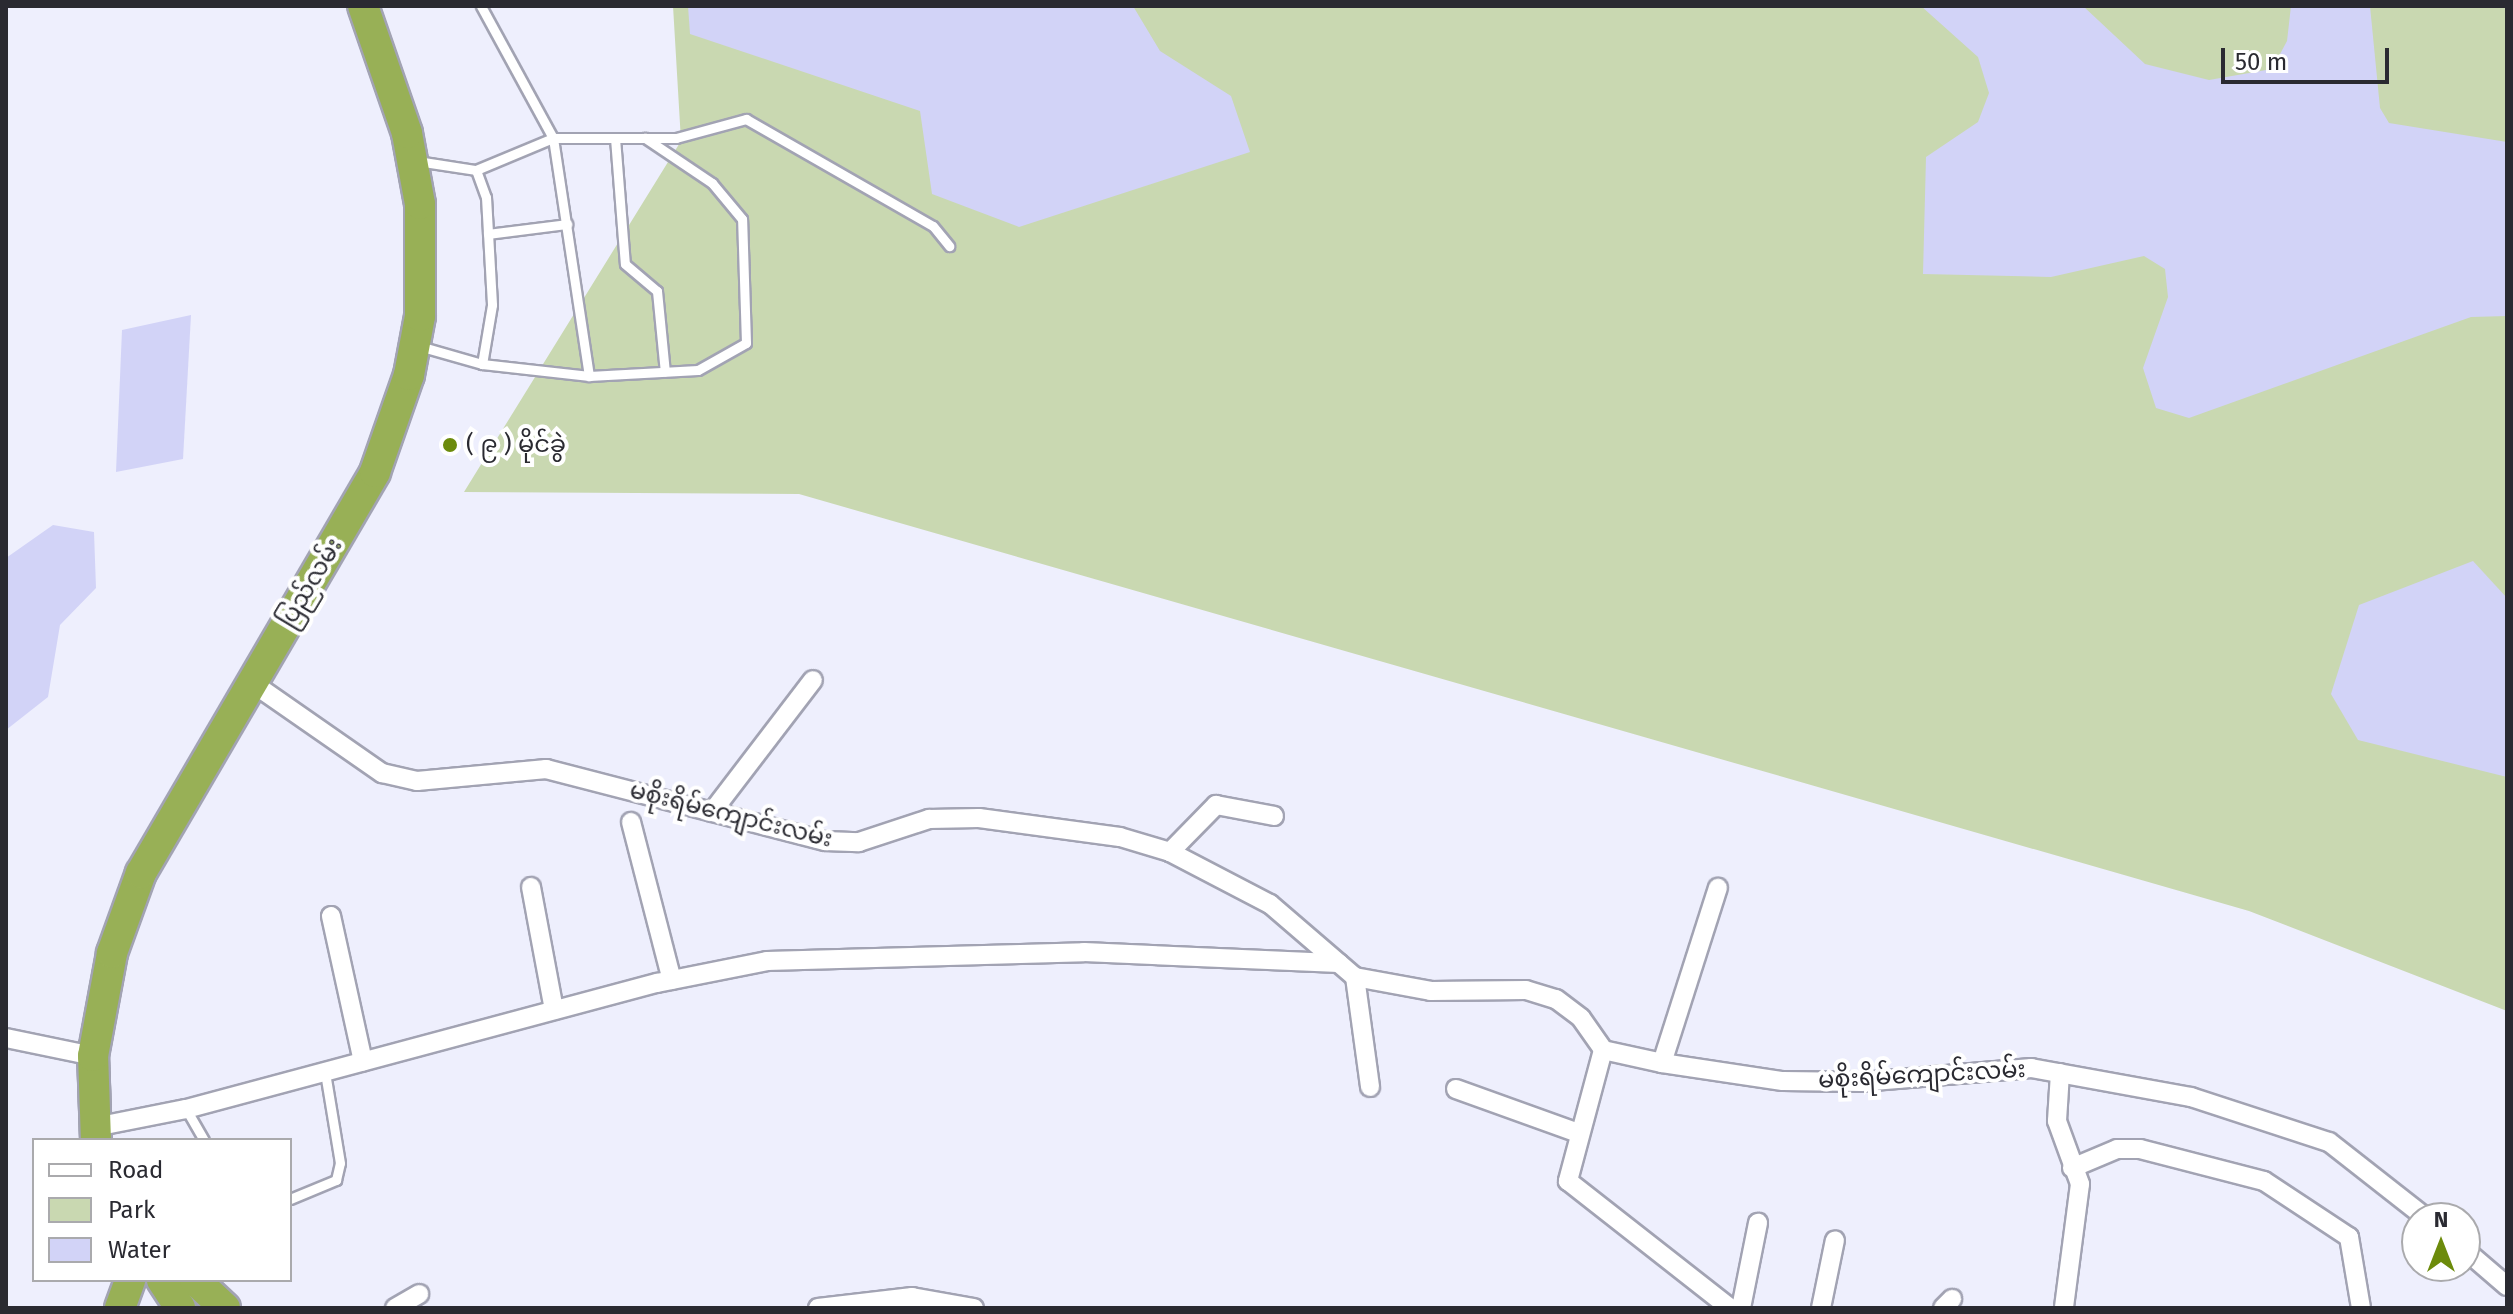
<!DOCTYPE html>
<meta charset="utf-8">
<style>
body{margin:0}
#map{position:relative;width:2513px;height:1314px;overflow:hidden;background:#eeeffd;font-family:"Fira Sans","Noto Sans Myanmar",sans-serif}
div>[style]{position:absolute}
.green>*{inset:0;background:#c9d8b1}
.water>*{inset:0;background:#d2d3f7}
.roads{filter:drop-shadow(2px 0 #a2a3b3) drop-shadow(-2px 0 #a2a3b3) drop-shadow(0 2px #a2a3b3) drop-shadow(0 -2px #a2a3b3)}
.service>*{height:9px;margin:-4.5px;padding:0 4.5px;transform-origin:4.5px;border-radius:4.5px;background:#fff}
.minor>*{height:18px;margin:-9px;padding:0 9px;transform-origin:9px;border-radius:9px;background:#fff}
.trunk>*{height:30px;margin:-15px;padding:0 15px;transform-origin:15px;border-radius:15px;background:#98b056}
.dots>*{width:22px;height:22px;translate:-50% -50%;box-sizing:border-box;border:4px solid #fff;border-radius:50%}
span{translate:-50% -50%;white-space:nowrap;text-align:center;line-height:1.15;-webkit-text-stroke:8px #fff;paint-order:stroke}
.poi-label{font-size:24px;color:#2a2a31}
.left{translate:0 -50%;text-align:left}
.street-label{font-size:24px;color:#2a2a31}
.frame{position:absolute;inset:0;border:8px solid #2a2a31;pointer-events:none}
.legend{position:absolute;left:32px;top:1138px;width:260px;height:144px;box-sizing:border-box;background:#fff;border:2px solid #aaaaad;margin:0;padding:10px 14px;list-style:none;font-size:24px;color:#2a2a31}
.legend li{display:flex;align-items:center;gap:16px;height:40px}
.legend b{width:40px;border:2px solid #aaaaad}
.north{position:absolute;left:2401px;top:1202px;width:80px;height:80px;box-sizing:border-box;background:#fff;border:2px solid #aaaaad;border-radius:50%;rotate:0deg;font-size:22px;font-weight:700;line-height:32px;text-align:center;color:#2a2a31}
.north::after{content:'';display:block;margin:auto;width:28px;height:36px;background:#6c8b0b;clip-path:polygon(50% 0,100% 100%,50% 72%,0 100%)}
.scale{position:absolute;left:2221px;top:48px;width:168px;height:36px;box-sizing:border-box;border:4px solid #2a2a31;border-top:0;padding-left:10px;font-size:24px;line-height:28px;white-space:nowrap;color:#2a2a31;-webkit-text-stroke:6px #fff;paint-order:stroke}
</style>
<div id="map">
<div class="green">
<i style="clip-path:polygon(673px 6px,2507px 6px,2507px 1011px,2249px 911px,799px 494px,464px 492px,681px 141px)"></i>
</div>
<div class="water">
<i style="clip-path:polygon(688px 6px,1133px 6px,1160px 51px,1231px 96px,1250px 152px,1019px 227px,932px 194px,920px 111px,690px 34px)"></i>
<i style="clip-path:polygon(1921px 6px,2083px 6px,2145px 64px,2209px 80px,2272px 69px,2287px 41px,2291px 6px,2370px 6px,2380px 108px,2389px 123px,2507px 142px,2507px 316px,2471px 317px,2189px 418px,2156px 408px,2143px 368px,2168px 297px,2165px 269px,2144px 256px,2051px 277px,1923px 274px,1926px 157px,1978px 122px,1989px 93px,1978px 57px)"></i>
<i style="clip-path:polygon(191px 315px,183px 459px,116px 472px,122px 330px)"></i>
<i style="clip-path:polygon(53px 525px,94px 532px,96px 588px,60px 625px,48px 697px,6px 730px,6px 558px)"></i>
<i style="clip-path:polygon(2473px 561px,2507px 598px,2507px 777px,2358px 740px,2331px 694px,2359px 605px)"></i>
</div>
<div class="roads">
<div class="service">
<i style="left:481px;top:6px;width:150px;rotate:61.4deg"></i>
<i style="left:553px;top:138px;width:123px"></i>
<i style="left:676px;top:138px;width:73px;rotate:-15.2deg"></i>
<i style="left:746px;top:119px;width:215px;rotate:29.8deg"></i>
<i style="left:933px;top:226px;width:26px;rotate:51deg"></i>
<i style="left:615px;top:138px;width:126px;rotate:85.5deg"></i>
<i style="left:625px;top:264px;width:42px;rotate:40.2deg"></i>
<i style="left:657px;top:291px;width:81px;rotate:84.4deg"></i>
<i style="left:417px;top:161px;width:60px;rotate:8.7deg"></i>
<i style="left:476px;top:170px;width:29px;rotate:70deg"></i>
<i style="left:486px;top:197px;width:108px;rotate:86.8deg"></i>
<i style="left:492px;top:305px;width:60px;rotate:99.6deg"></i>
<i style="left:482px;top:364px;width:66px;rotate:-164.1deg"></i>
<i style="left:476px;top:170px;width:83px;rotate:-22.6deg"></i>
<i style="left:553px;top:138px;width:241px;rotate:81.4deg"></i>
<i style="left:589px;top:376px;width:109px;rotate:-3.2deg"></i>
<i style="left:698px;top:370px;width:55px;rotate:-29.4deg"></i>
<i style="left:746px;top:343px;width:124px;rotate:-91.8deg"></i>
<i style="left:742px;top:219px;width:47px;rotate:-129.8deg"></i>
<i style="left:712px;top:183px;width:81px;rotate:-146.1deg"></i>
<i style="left:488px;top:234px;width:80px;rotate:-7.2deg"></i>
<i style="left:482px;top:364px;width:108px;rotate:6.4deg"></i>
<i style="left:186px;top:1109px;width:36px;rotate:60deg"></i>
<i style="left:290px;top:1199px;width:50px;rotate:-22.4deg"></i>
<i style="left:336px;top:1180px;width:17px;rotate:-77deg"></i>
<i style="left:340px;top:1163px;width:92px;rotate:-99.4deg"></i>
</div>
<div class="minor">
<i style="left:251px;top:682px;width:160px;rotate:34.8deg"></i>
<i style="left:382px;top:773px;width:36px;rotate:13deg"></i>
<i style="left:417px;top:781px;width:130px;rotate:-5.3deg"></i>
<i style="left:546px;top:769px;width:288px;rotate:14.5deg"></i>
<i style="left:825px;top:841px;width:34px;rotate:2deg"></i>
<i style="left:859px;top:842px;width:74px;rotate:-18.2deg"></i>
<i style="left:929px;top:819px;width:50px;rotate:-1.1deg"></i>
<i style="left:979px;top:818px;width:142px;rotate:7.7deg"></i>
<i style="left:1120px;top:837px;width:52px;rotate:16.7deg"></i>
<i style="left:1170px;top:852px;width:113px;rotate:27.5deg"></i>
<i style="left:1270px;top:904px;width:112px;rotate:40.7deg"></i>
<i style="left:1355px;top:977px;width:77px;rotate:10.4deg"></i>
<i style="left:1431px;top:991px;width:95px;rotate:-0.6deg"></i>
<i style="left:1526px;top:990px;width:31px;rotate:17deg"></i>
<i style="left:1556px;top:999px;width:31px;rotate:37deg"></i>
<i style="left:1581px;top:1018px;width:39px;rotate:55deg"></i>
<i style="left:1603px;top:1050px;width:60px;rotate:12.4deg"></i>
<i style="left:1662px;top:1063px;width:122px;rotate:8.5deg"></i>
<i style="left:1783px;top:1081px;width:78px;rotate:0.7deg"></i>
<i style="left:1861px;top:1082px;width:171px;rotate:-4.7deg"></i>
<i style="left:2031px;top:1068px;width:163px;rotate:10.3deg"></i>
<i style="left:2191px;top:1097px;width:145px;rotate:18.1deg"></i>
<i style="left:2329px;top:1142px;width:123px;rotate:38.1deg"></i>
<i style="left:712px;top:812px;width:166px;rotate:-52.6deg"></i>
<i style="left:631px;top:822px;width:163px;rotate:75.5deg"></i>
<i style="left:1170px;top:852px;width:66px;rotate:-45.6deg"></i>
<i style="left:1216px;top:805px;width:59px;rotate:10.7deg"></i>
<i style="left:531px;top:887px;width:125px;rotate:79.4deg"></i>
<i style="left:331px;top:916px;width:149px;rotate:77.6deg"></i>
<i style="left:1355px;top:977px;width:111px;rotate:82.2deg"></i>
<i style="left:6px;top:1038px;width:89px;rotate:11.7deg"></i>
<i style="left:1603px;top:1050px;width:136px;rotate:105deg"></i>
<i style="left:1568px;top:1181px;width:206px;rotate:38.1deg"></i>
<i style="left:1662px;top:1063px;width:184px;rotate:-72.3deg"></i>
<i style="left:2060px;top:1073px;width:48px;rotate:93.6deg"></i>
<i style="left:2057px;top:1121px;width:67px;rotate:69.9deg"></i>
<i style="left:2080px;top:1184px;width:125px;rotate:97.4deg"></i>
<i style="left:1456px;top:1089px;width:130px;rotate:19.8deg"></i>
<i style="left:95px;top:1127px;width:93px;rotate:-11.2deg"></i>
<i style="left:186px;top:1109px;width:488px;rotate:-15deg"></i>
<i style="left:657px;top:983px;width:112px;rotate:-11.3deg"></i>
<i style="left:767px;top:961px;width:317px;rotate:-1.6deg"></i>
<i style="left:1084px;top:952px;width:255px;rotate:2.5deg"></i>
<i style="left:2072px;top:1168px;width:49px;rotate:-22.9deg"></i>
<i style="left:2117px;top:1149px;width:23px"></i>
<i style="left:2140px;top:1149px;width:128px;rotate:14.5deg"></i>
<i style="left:2264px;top:1181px;width:102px;rotate:33.4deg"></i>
<i style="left:2349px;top:1237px;width:72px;rotate:80.4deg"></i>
<i style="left:2465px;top:1250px;width:55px;rotate:40.6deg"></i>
<i style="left:395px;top:1308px;width:28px;rotate:-30deg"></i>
<i style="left:818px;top:1308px;width:95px;rotate:-6.7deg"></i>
<i style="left:912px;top:1297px;width:63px;rotate:10.1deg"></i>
<i style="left:1741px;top:1308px;width:87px;rotate:-78.7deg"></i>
<i style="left:1821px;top:1308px;width:69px;rotate:-78.4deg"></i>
<i style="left:1943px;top:1308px;width:13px;rotate:-45deg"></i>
</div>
<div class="trunk">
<i style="left:96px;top:1140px;width:84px;rotate:-92deg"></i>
<i style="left:93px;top:1056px;width:105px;rotate:-79.5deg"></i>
<i style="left:112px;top:953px;width:85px;rotate:-70.1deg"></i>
<i style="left:141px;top:873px;width:464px;rotate:-59.7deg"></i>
<i style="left:375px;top:472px;width:103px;rotate:-70.7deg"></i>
<i style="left:409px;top:375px;width:60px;rotate:-79.4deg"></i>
<i style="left:420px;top:316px;width:112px;rotate:-90deg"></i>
<i style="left:420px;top:204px;width:72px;rotate:-100.4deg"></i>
<i style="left:407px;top:133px;width:134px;rotate:-109.1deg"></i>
<i style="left:162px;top:1280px;width:33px;rotate:57deg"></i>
<i style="left:195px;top:1280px;width:41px;rotate:43deg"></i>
<i style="left:120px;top:1308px;width:30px;rotate:-70deg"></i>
</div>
</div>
<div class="dots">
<i style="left:450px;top:445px;background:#6c8b0b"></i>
</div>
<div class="poi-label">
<span class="left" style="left:466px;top:445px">( ၉ ) မိုင်ခွဲ</span>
</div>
<div class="street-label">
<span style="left:311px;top:583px;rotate:-59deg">ပြည်လမ်း</span>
<span style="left:731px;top:815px;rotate:14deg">မစိုးရိမ်ကျောင်းလမ်း</span>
<span style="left:1922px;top:1075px;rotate:-3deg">မစိုးရိမ်ကျောင်းလမ်း</span>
</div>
<div class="frame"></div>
<ul class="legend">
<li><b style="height:10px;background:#fff"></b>Road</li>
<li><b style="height:22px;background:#c9d8b1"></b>Park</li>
<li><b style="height:22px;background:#d2d3f7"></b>Water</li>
</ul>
<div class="north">N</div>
<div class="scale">50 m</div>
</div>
